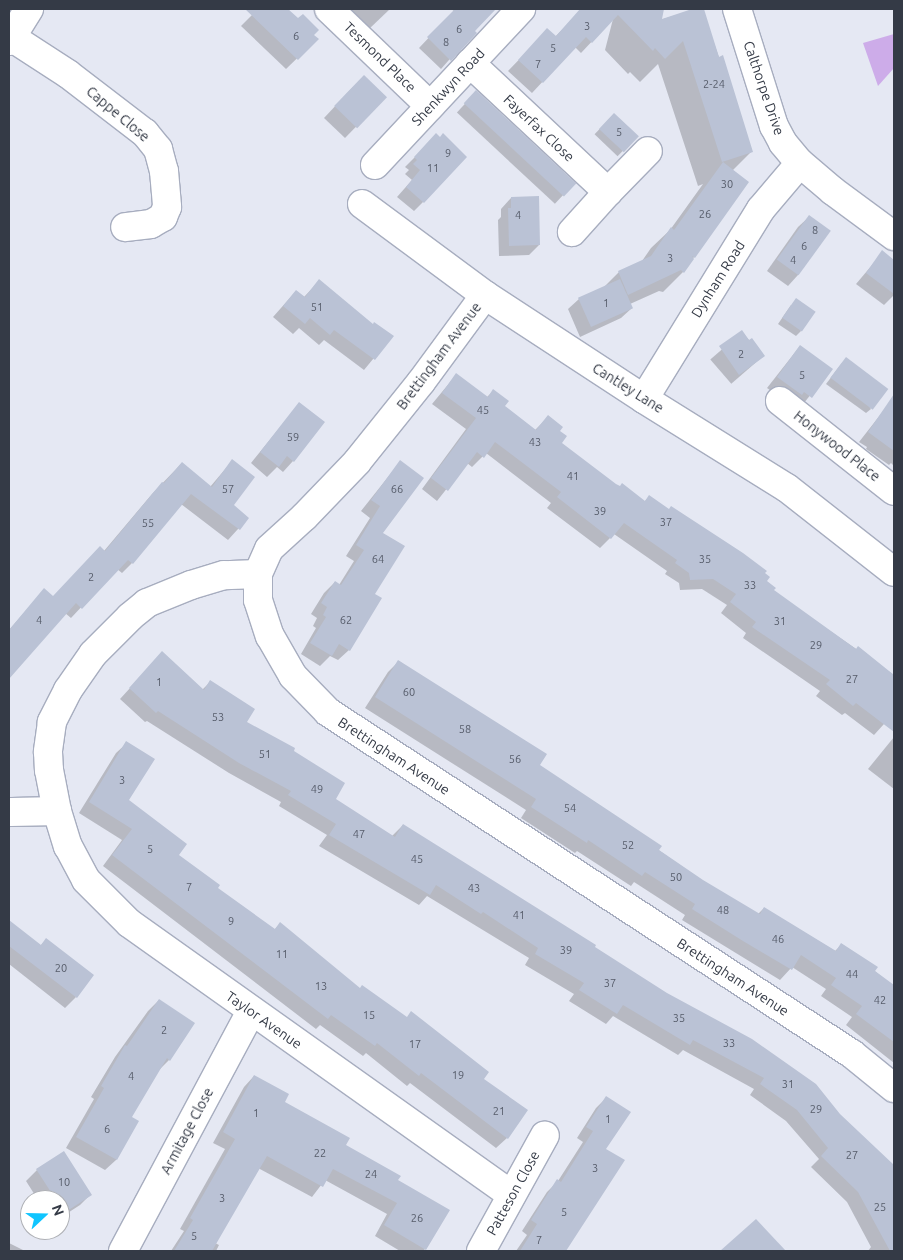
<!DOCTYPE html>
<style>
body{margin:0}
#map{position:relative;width:903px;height:1260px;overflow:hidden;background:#e5e8f3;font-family:Ubuntu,sans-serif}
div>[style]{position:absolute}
.green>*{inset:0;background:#cdace9}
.shadow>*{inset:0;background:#0003;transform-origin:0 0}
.building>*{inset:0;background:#bac2d5;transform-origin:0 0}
.roads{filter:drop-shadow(1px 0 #a7adbf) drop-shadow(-1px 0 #a7adbf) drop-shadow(0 1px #a7adbf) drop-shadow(0 -1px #a7adbf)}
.minor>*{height:28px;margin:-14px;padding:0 14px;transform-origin:14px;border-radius:14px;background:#fff}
span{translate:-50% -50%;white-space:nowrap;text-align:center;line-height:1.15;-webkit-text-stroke:4px #fff;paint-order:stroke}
.number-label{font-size:11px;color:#565c6a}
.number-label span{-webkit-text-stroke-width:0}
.street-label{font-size:14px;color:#343a46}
.frame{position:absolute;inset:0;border:10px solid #343a46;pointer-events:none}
.north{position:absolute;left:20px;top:1190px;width:50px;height:50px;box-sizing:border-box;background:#fff;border:1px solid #aeb0b5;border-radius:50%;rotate:69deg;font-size:14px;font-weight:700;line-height:20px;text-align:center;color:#343a46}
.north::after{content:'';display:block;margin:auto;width:18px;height:22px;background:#10c5ff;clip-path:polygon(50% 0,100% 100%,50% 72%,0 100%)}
</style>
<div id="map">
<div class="green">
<i style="clip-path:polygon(894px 34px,894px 68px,878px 86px,863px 43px)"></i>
</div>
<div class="shadow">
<i style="clip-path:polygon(258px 9px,286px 9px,317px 39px,286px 69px,241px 26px)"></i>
<i style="clip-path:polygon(345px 9px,390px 9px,368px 30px)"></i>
<i style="clip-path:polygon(451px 9px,494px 9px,441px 69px,419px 48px,454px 11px)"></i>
<i style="clip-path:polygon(582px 9px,605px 9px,613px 16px,617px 9px,663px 9px,660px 20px,696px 9px,702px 9px,752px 151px,732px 171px,694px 257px,683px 272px,663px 292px,659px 291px,630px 304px,632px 308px,621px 318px,580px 337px,568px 309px,579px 299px,603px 288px,619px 272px,642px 261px,651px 248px,670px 230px,703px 184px,698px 186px,658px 64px,640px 82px,630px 72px,628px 74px,605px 50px,613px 19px,581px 53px,575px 47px,532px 93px,508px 71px,537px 41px,555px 37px)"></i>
<i style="clip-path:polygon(353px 87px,385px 97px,345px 138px,324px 118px)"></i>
<i style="left:476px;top:92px;width:134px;height:28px;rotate:43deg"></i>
<i style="left:614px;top:114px;width:32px;height:28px;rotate:44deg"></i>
<i style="clip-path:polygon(437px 135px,423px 202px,414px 211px,397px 197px,412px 180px,405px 174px,409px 170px,405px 167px)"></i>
<i style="clip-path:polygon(511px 198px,539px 245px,529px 255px,499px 256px,498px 220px,501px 217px,501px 209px)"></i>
<i style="clip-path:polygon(809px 217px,798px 275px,788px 286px,767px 271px,798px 227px)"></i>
<i style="clip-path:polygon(883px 252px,894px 261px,894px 295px,884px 305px,856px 284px)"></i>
<i style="clip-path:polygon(319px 281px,372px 325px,392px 336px,364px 370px,324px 340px,319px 345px,299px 328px,293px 334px,273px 317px,296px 291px,304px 297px)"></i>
<i style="clip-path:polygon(791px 305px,801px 331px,796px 336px,778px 324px)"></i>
<i style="left:742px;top:332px;width:32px;height:42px;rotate:49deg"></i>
<i style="clip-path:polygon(800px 346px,831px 369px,800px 408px,790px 404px,767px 388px)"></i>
<i style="clip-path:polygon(842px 363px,871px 409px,866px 413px,826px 384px)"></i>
<i style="clip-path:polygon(456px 375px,486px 398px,493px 391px,503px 407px,534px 431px,548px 417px,558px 431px,560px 443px,615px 485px,644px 502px,649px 497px,764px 573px,765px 582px,772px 591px,894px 675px,894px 711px,884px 724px,874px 735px,845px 713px,842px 715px,816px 696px,820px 691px,743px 638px,746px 633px,721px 613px,727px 605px,702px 589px,680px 590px,679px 583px,665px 574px,667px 571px,614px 534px,600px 548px,547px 508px,551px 503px,486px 453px,472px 467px,467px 463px,437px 501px,422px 489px,466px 429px,432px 404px)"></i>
<i style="clip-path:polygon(299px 404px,293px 461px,283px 472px,277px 467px,267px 477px,251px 463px)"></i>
<i style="clip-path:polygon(888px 405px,894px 409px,894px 466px,891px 463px,889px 465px,866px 449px,867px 447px,859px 442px)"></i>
<i style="clip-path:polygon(232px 461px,232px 505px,248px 518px,228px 540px,181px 504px,132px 563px,122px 573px,117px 569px,71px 618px,65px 613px,9px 678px,9px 630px,44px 590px,53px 597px,104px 551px,152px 494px,182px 463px,210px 487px)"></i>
<i style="clip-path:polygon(400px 462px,381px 533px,373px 595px,349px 650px,338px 660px,330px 656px,320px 666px,301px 654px,316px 628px,313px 626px,317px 618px,311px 614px,324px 593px,335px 582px,339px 585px,354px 561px,346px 556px,370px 518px,361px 511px)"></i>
<i style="clip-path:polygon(399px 661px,539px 765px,702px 881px,758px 914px,764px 908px,835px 951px,842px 944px,894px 987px,894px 1063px,846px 1025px,852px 1017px,821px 996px,826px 989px,792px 967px,780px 980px,682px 920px,685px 915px,634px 882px,631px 886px,577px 851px,575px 853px,521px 818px,526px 810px,365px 708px,388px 672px)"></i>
<i style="clip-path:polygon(152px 664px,202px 690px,210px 682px,245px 723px,292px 752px,334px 799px,392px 836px,403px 825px,594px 948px,839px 1114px,894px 1167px,894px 1251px,868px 1251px,871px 1247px,847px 1202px,811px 1167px,819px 1159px,786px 1121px,750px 1095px,754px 1089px,683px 1050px,678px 1055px,613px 1016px,606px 1024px,569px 1001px,574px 994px,525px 965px,529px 958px,427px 896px,419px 905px,319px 846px,327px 835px,279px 806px,281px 802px,229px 773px,147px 721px,145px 722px,120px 699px)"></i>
<i style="clip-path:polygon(894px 737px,894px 789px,868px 769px)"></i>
<i style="clip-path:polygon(127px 743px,128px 800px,177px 855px,216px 888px,274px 930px,280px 924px,359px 989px,483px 1079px,507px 1138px,496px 1148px,410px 1083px,407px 1086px,366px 1053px,363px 1056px,320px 1025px,316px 1029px,103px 866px,122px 840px,79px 813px,116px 753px)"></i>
<i style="clip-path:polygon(9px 922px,40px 946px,46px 940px,76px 997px,65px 1008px,9px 964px)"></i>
<i style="clip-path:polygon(159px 1000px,193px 1024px,169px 1060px,158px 1071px,130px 1118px,137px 1122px,116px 1160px,105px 1170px,66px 1148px,94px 1099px,91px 1097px,115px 1057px,148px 1011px)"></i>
<i style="clip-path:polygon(254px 1076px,283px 1102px,397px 1181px,425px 1249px,423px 1251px,400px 1251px,375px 1236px,387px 1214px,325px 1180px,312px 1197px,258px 1168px,215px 1243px,219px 1245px,216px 1251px,171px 1251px,184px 1231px,180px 1229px,225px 1149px,213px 1143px,244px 1087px)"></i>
<i style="clip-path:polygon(607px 1097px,605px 1149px,565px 1250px,567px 1251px,516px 1251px,527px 1235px,522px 1231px,547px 1192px,558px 1181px,583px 1142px,577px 1138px,596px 1108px)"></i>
<i style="clip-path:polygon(37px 1170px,90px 1195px,80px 1205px,60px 1218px,60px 1200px,38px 1200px,26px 1181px)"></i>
<i style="clip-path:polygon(9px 1243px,25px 1251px,9px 1251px)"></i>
</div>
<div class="building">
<i style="clip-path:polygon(245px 9px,288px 9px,298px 18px,303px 14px,319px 30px,314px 35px,319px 39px,298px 60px)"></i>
<i style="clip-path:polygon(455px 9px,496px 9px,475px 31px,477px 33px,451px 61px,427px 37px)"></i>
<i style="clip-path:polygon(580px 9px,664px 9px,662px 19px,692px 9px,704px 9px,719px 57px,723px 55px,753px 152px,722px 162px,683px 41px,665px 59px,655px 48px,653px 51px,618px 15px,592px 43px,586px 37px,543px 83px,518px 60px,547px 28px,556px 36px)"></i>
<i style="left:364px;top:75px;width:32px;height:43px;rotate:44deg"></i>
<i style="left:476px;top:90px;width:137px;height:18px;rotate:43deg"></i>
<i style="left:614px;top:113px;width:34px;height:22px;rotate:43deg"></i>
<i style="clip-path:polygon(436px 133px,440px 137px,443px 133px,467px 157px,424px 203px,406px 187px,420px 170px,413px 164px,417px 160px,414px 157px)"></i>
<i style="clip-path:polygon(723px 162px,749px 182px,695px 258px,692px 256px,694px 259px,684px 273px,681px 270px,628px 295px,618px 271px,651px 256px,671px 227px,674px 230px)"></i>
<i style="clip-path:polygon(539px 196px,540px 245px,509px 246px,508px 208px,511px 208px,511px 197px)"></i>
<i style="left:809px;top:215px;width:27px;height:55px;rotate:36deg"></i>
<i style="clip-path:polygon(882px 250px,894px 260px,894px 294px,866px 273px)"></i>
<i style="clip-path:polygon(319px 279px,373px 324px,374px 322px,394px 336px,375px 360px,334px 330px,330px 335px,310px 318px,305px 324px,283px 306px,296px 290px,305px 297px)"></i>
<i style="left:620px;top:279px;width:32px;height:46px;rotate:66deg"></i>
<i style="left:796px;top:298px;width:24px;height:24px;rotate:35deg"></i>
<i style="clip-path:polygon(742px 330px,749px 340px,752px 338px,765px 356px,739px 375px,719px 346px)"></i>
<i style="clip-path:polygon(800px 345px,833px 369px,812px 398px,804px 392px,802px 395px,777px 377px)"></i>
<i style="left:846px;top:357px;width:53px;height:26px;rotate:37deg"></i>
<i style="clip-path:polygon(456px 373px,488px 397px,493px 389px,509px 401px,505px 406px,536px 430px,548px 415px,563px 427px,560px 431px,567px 436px,562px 443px,616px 484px,620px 486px,622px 483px,645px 501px,649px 495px,669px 509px,671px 506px,743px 553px,767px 571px,765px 573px,770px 577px,767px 581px,776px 588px,774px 590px,856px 649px,858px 646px,894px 675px,894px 732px,856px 703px,853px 706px,826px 684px,830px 680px,752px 627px,756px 622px,730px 602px,736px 594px,713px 579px,690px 580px,689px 573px,675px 563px,677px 560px,624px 523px,611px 539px,557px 497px,561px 492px,495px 442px,484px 458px,477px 452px,448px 491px,431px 478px,476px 418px,442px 393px)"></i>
<i style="clip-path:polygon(894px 394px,894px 451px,868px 432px)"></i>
<i style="clip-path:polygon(299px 402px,325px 422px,294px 462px,287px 456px,279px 467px,260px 452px)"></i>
<i style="clip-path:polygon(232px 459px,255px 477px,234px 505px,249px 518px,240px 530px,191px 494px,133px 564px,128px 560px,82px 609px,76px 603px,9px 679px,9px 630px,44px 588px,53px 596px,100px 546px,105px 551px,162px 482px,164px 483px,182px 462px,212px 487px)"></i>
<i style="clip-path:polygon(400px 460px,424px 478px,383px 533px,405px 546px,375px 594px,382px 598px,350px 651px,339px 644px,332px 656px,310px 643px,326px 617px,323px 615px,327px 607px,321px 603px,335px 581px,341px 585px,364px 550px,356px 545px,380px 506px,371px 500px)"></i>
<i style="clip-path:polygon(162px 651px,204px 690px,210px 680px,255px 709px,247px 722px,295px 748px,294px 751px,345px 783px,336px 799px,395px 837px,403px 824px,596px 945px,595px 947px,667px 993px,752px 1039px,816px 1084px,840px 1114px,894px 1165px,894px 1251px,890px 1251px,858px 1192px,821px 1156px,828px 1148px,797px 1110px,760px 1084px,764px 1078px,693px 1040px,690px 1045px,623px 1005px,617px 1014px,579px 990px,584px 983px,535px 954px,538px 948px,483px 912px,481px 914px,436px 885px,430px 895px,329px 835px,336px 824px,288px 795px,291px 791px,239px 763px,158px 711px,156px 713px,129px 688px)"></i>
<i style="clip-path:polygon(398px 660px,547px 754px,540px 765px,662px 846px,659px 850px,703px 880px,760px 914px,764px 907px,836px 951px,841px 943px,878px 967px,875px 971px,894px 985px,894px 1042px,856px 1014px,862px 1006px,831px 985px,836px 978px,801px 955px,792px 970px,743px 941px,692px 909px,695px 904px,645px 872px,642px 876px,588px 840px,587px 843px,531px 807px,536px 799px,375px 697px)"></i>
<i style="clip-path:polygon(126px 741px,155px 759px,129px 800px,187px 844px,179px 855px,220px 885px,218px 888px,275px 929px,280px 922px,360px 988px,362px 985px,407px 1017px,411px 1011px,489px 1072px,484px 1079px,528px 1110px,508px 1139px,421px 1073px,419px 1076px,377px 1043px,375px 1046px,331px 1015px,328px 1019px,112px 855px,132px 829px,89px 802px)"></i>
<i style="clip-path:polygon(9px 920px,41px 945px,46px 938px,94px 975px,77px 998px,9px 946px)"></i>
<i style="clip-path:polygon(159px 999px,195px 1023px,170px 1061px,167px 1058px,132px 1117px,139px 1121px,117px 1160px,76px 1137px,104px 1088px,101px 1086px,125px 1045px,127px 1046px)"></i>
<i style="clip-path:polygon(254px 1075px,289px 1094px,285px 1102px,350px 1138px,346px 1145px,401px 1176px,398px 1180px,450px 1210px,426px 1250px,384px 1225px,397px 1203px,333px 1169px,323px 1187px,267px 1156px,212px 1251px,174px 1251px,193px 1220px,190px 1218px,235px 1139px,223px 1132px)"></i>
<i style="clip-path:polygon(606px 1096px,631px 1112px,606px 1149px,625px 1160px,566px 1251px,520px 1251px,537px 1224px,531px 1220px,557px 1179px,561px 1182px,593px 1131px,586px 1127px)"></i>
<i style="clip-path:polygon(64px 1151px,92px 1195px,64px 1213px,60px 1207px,60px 1200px,56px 1200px,36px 1169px)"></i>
<i style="clip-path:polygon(756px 1219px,786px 1251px,720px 1251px)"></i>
</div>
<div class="roads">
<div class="minor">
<i style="left:329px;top:9px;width:140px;rotate:43.8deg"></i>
<i style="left:737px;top:9px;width:123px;rotate:72.5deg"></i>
<i style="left:774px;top:126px;width:19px;rotate:62deg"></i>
<i style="left:783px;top:143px;width:26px;rotate:50deg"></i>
<i style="left:800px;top:163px;width:43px;rotate:40.3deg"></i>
<i style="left:833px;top:191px;width:76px;rotate:36.4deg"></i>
<i style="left:11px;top:37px;width:68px;rotate:33deg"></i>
<i style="left:68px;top:74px;width:97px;rotate:37.5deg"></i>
<i style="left:145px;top:133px;width:21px;rotate:51deg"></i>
<i style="left:158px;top:149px;width:23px;rotate:75deg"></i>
<i style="left:164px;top:171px;width:36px;rotate:85deg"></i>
<i style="left:167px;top:207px;width:11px;rotate:112deg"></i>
<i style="left:163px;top:217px;width:14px;rotate:150deg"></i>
<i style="left:151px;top:224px;width:26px;rotate:173deg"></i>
<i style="left:9px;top:41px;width:38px;rotate:-58deg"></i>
<i style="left:470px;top:63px;width:189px;rotate:43.1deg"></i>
<i style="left:608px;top:192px;width:54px;rotate:132deg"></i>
<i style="left:375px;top:165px;width:214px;rotate:-46.9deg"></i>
<i style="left:608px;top:192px;width:57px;rotate:-45.7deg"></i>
<i style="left:362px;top:204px;width:153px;rotate:36.5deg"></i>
<i style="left:485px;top:295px;width:190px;rotate:33.2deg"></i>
<i style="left:644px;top:399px;width:168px;rotate:31.9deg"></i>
<i style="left:787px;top:488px;width:136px;rotate:38.1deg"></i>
<i style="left:485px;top:295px;width:108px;rotate:126.3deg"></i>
<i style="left:421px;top:382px;width:102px;rotate:128.7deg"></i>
<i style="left:357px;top:462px;width:76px;rotate:133.9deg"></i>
<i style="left:304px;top:517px;width:47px;rotate:137.6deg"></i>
<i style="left:269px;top:549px;width:27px;rotate:114deg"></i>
<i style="left:258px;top:574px;width:26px;rotate:90deg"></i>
<i style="left:258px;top:600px;width:38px;rotate:72deg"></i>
<i style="left:270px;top:636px;width:46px;rotate:60.1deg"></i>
<i style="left:293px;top:676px;width:50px;rotate:45.8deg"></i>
<i style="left:328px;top:712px;width:626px;rotate:33.13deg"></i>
<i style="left:852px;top:1054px;width:54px;rotate:39deg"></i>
<i style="left:644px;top:399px;width:223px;rotate:-58.4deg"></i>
<i style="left:761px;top:209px;width:60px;rotate:-49.7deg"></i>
<i style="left:780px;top:401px;width:145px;rotate:38.3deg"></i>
<i style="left:258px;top:574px;width:34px;rotate:178deg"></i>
<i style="left:224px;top:575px;width:34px;rotate:163deg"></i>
<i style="left:191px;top:585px;width:48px;rotate:157.8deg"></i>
<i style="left:147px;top:603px;width:22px;rotate:141deg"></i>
<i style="left:130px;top:617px;width:52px;rotate:135deg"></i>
<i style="left:93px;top:654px;width:44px;rotate:124.8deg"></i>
<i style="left:68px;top:690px;width:36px;rotate:117deg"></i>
<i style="left:52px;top:722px;width:30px;rotate:98deg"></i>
<i style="left:48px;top:752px;width:18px;rotate:87deg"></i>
<i style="left:49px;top:770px;width:42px;rotate:79deg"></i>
<i style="left:57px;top:811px;width:37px;rotate:73deg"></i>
<i style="left:68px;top:846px;width:38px;rotate:62deg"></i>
<i style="left:86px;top:880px;width:61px;rotate:45deg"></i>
<i style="left:129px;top:923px;width:468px;rotate:35.4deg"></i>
<i style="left:9px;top:812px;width:48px;rotate:-1.2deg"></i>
<i style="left:123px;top:1251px;width:272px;rotate:-61.9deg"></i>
<i style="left:481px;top:1251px;width:132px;rotate:-61.1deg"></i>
</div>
</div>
<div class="number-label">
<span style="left:587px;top:26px">3</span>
<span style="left:459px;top:29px">6</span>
<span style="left:296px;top:36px">6</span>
<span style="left:446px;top:42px">8</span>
<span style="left:553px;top:48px">5</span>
<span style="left:538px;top:64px">7</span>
<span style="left:714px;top:84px">2-24</span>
<span style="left:619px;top:132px">5</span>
<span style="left:448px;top:153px">9</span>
<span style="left:433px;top:168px">11</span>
<span style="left:727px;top:184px">30</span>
<span style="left:705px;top:214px">26</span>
<span style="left:518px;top:215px">4</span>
<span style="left:815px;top:230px">8</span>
<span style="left:804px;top:246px">6</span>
<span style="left:670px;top:258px">3</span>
<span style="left:793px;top:260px">4</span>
<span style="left:606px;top:303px">1</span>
<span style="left:317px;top:307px">51</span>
<span style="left:741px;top:354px">2</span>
<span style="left:802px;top:375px">5</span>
<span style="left:483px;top:410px">45</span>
<span style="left:293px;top:437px">59</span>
<span style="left:535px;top:442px">43</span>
<span style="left:573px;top:476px">41</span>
<span style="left:228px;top:489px">57</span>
<span style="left:397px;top:489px">66</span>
<span style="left:600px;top:511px">39</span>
<span style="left:666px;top:522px">37</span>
<span style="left:148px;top:523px">55</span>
<span style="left:378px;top:559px">64</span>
<span style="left:705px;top:559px">35</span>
<span style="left:91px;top:577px">2</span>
<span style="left:750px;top:585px">33</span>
<span style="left:39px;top:620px">4</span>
<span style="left:346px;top:620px">62</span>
<span style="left:780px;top:621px">31</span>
<span style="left:816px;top:645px">29</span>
<span style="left:852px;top:679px">27</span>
<span style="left:159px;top:682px">1</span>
<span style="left:409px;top:692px">60</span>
<span style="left:218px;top:717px">53</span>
<span style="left:465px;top:729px">58</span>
<span style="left:265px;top:754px">51</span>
<span style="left:515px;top:759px">56</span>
<span style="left:122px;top:780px">3</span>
<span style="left:317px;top:789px">49</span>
<span style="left:570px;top:808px">54</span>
<span style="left:359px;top:834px">47</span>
<span style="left:628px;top:845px">52</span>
<span style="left:150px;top:849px">5</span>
<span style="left:417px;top:859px">45</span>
<span style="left:676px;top:877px">50</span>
<span style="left:189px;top:887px">7</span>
<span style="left:474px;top:888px">43</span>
<span style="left:723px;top:910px">48</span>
<span style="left:519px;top:915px">41</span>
<span style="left:231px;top:921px">9</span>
<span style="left:778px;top:939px">46</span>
<span style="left:566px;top:950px">39</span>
<span style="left:282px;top:954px">11</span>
<span style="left:61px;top:968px">20</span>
<span style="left:852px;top:974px">44</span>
<span style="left:610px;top:983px">37</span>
<span style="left:321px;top:986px">13</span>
<span style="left:880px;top:1000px">42</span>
<span style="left:369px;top:1015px">15</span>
<span style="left:679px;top:1018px">35</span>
<span style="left:164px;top:1030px">2</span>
<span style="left:729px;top:1043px">33</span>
<span style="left:415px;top:1044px">17</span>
<span style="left:458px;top:1075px">19</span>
<span style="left:131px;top:1076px">4</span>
<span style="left:788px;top:1084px">31</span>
<span style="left:816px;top:1109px">29</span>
<span style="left:499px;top:1111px">21</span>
<span style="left:256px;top:1113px">1</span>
<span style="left:608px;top:1119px">1</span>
<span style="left:107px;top:1129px">6</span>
<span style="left:320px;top:1153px">22</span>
<span style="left:852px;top:1155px">27</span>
<span style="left:595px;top:1168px">3</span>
<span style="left:371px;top:1174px">24</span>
<span style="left:64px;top:1182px">10</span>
<span style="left:222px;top:1198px">3</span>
<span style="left:880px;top:1207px">25</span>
<span style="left:564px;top:1212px">5</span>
<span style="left:417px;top:1218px">26</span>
<span style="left:194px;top:1236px">5</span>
<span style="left:539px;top:1240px">7</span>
</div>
<div class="street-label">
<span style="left:380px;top:57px;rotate:44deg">Tesmond Place</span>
<span style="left:448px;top:87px;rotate:-47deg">Shenkwyn Road</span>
<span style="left:764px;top:88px;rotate:71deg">Calthorpe Drive</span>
<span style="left:118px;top:114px;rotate:40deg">Cappe Close</span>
<span style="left:539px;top:128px;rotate:43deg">Fayerfax Close</span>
<span style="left:718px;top:279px;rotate:-58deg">Dynham Road</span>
<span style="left:439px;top:356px;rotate:-53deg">Brettingham Avenue</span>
<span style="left:628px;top:388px;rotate:32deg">Cantley Lane</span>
<span style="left:837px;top:446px;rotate:38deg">Honywood Place</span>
<span style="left:394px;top:756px;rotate:33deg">Brettingham Avenue</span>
<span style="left:733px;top:977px;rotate:33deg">Brettingham Avenue</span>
<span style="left:264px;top:1020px;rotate:35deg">Taylor Avenue</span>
<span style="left:187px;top:1131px;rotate:-62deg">Armitage Close</span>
<span style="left:513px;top:1193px;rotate:-61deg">Patteson Close</span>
</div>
<div class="frame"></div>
<div class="north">N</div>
</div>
